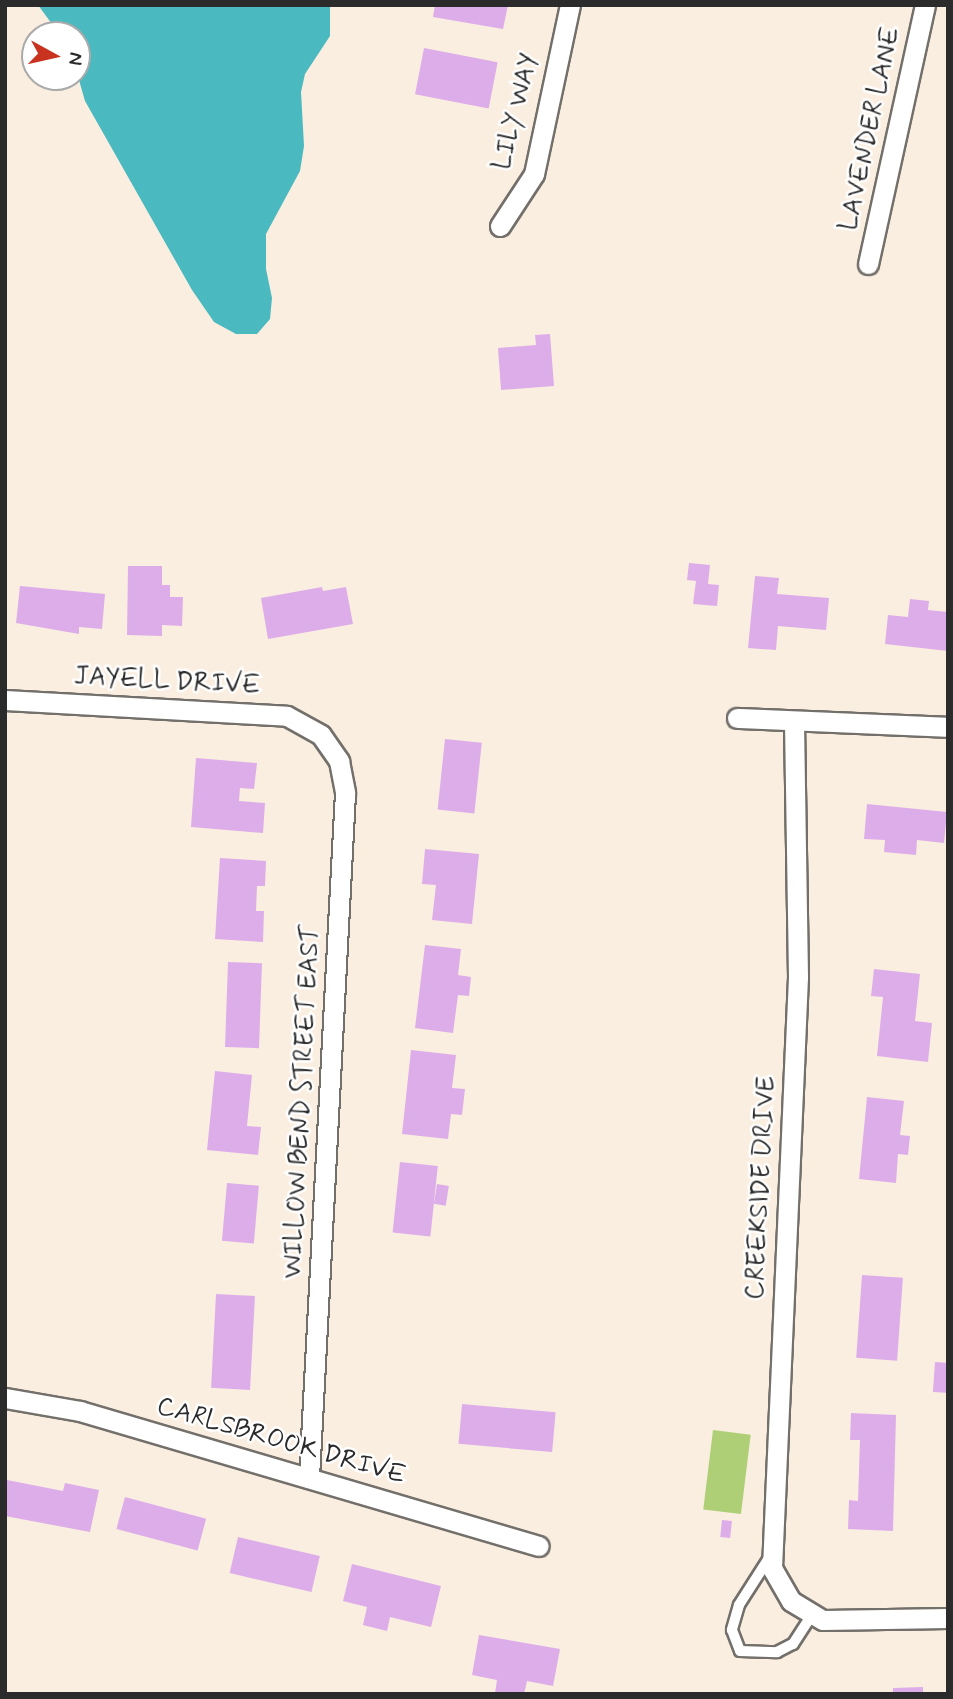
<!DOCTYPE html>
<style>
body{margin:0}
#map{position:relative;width:953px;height:1699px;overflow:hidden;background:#faeee0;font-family:Mynerve,sans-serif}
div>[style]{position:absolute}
.green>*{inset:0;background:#afcf76;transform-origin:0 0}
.water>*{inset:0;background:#4ab9c0}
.building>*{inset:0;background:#ddadea;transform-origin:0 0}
.roads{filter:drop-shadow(2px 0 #736f6a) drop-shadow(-2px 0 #736f6a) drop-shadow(0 2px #736f6a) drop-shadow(0 -2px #736f6a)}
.lane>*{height:10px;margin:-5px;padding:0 5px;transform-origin:5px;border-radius:5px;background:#fff}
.street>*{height:19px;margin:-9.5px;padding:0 9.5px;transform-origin:9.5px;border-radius:9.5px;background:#fff}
span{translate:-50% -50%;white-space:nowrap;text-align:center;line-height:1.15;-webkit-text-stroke:5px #fff;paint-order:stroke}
.street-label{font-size:26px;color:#2b2b2b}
.frame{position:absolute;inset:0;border:7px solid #2b2b2b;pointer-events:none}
.north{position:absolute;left:21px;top:21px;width:70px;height:70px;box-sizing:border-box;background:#fff;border:2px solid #aaa;border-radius:50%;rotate:98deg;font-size:19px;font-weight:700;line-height:28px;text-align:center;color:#2b2b2b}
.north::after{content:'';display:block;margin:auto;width:24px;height:32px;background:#c8321e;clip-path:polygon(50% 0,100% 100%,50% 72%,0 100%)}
</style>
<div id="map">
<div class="green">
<i style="left:713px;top:1430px;width:38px;height:80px;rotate:7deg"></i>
</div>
<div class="water">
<i style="clip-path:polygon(38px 5px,330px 5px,330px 36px,305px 74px,301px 92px,304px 146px,300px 171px,266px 234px,266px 269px,272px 298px,270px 319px,257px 334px,236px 334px,214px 322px,192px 290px,85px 101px,77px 73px,77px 35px,60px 35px)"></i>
</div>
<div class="building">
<i style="clip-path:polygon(435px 5px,508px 5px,503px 29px,433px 17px)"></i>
<i style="left:424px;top:48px;width:75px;height:47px;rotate:11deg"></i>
<i style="clip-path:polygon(550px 334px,554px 386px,501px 390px,498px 348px,536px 345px,535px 335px)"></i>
<i style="clip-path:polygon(689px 563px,710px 565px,708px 584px,719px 585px,717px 606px,693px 604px,696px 581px,687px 580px)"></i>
<i style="clip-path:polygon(128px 566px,162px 566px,162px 585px,170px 585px,170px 597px,183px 597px,182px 626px,162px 625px,162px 636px,127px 635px)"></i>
<i style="clip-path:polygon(755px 576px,779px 578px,777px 594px,829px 598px,826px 630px,778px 626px,776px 650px,748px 648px)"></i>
<i style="clip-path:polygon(20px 586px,105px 594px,102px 629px,79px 627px,79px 634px,16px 623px)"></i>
<i style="clip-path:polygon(322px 587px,323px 591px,346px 587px,353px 624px,268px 639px,261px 598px)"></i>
<i style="clip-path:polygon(910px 599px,929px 601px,928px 610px,948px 612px,948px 651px,885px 644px,888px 615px,908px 617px)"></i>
<i style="left:445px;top:739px;width:37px;height:71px;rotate:6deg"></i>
<i style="clip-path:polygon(196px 758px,257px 763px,254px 789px,240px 788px,239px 801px,265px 803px,263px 833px,191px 827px)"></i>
<i style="clip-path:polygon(867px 804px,947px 812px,944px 843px,917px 840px,916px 855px,884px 852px,885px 840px,864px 839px)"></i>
<i style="clip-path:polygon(425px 849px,479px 854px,472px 924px,432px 920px,436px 885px,422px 884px)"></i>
<i style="clip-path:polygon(220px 858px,266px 861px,265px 886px,257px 886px,256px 911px,264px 911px,263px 942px,215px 939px)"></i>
<i style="clip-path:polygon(425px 945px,461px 949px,458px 975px,471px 977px,469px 996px,458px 995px,453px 1033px,415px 1028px)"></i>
<i style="left:228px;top:962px;width:34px;height:85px;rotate:2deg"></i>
<i style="clip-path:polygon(874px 969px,920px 974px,915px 1021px,932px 1023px,928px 1062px,877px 1056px,883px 997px,871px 996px)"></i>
<i style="clip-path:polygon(411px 1050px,456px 1055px,452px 1088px,465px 1089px,462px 1115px,451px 1114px,448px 1139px,402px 1134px)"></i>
<i style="clip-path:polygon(215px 1071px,252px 1075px,247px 1126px,261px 1127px,258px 1155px,207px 1150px)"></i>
<i style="clip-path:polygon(867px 1097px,904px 1101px,900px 1135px,910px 1136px,908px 1155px,898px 1154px,896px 1183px,859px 1179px)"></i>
<i style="left:400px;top:1162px;width:38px;height:71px;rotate:6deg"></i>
<i style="left:227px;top:1183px;width:32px;height:58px;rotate:5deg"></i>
<i style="left:437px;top:1184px;width:12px;height:20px;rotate:9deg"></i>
<i style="left:862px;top:1275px;width:41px;height:83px;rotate:4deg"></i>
<i style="left:216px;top:1294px;width:39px;height:94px;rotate:3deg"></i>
<i style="left:935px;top:1362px;width:13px;height:30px;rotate:4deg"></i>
<i style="left:462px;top:1404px;width:94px;height:40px;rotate:5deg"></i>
<i style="clip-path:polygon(851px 1413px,896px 1415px,893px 1531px,848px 1529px,849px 1500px,858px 1501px,860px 1440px,850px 1440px)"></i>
<i style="clip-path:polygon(7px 1480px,63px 1491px,65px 1483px,99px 1490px,90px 1532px,5px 1516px)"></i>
<i style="left:125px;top:1497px;width:84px;height:33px;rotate:15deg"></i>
<i style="left:722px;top:1520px;width:10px;height:17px;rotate:6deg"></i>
<i style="left:238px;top:1537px;width:84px;height:37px;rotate:13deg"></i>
<i style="clip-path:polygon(352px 1564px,441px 1586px,431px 1627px,390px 1617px,387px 1631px,363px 1625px,367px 1607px,343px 1601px)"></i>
<i style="clip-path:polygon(479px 1635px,560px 1649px,553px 1686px,527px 1681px,524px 1694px,495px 1693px,497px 1680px,472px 1675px)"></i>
<i style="clip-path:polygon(923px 1687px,923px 1694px,893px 1694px,893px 1688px)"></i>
</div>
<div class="roads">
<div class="lane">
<i style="left:769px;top:1558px;width:56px;rotate:122.6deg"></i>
<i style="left:739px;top:1605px;width:26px;rotate:106deg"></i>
<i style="left:732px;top:1630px;width:22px;rotate:69deg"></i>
<i style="left:740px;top:1651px;width:37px;rotate:2deg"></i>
<i style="left:777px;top:1652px;width:18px;rotate:-27deg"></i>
<i style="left:793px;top:1644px;width:33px;rotate:-57deg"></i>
</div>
<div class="street">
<i style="left:500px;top:226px;width:62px;rotate:-56.8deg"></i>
<i style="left:534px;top:174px;width:173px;rotate:-78deg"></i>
<i style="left:868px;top:264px;width:265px;rotate:-77.6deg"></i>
<i style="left:5px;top:700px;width:282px;rotate:3.2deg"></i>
<i style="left:287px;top:716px;width:39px;rotate:29deg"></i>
<i style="left:321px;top:735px;width:32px;rotate:55deg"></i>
<i style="left:339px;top:761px;width:33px;rotate:79deg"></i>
<i style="left:345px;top:793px;width:686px;rotate:93.01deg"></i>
<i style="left:737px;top:718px;width:211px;rotate:2.4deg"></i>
<i style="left:794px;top:722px;width:255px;rotate:89.1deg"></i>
<i style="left:798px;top:977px;width:592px;rotate:92.52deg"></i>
<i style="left:772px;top:1568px;width:38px;rotate:60deg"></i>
<i style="left:791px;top:1601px;width:37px;rotate:31deg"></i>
<i style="left:823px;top:1620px;width:125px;rotate:-0.9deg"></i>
<i style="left:5px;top:1398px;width:76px;rotate:9.8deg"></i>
<i style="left:80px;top:1411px;width:478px;rotate:16.4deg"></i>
</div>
</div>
<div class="street-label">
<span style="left:517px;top:112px;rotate:-76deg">LILY WAY</span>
<span style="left:871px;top:129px;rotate:-78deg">LAVENDER LANE</span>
<span style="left:167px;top:682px;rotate:3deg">JAYELL DRIVE</span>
<span style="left:303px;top:1102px;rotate:-87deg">WILLOW BEND STREET EAST</span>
<span style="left:762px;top:1188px;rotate:-87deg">CREEKSIDE DRIVE</span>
<span style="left:281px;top:1442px;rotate:16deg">CARLSBROOK DRIVE</span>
</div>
<div class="frame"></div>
<div class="north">N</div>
</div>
